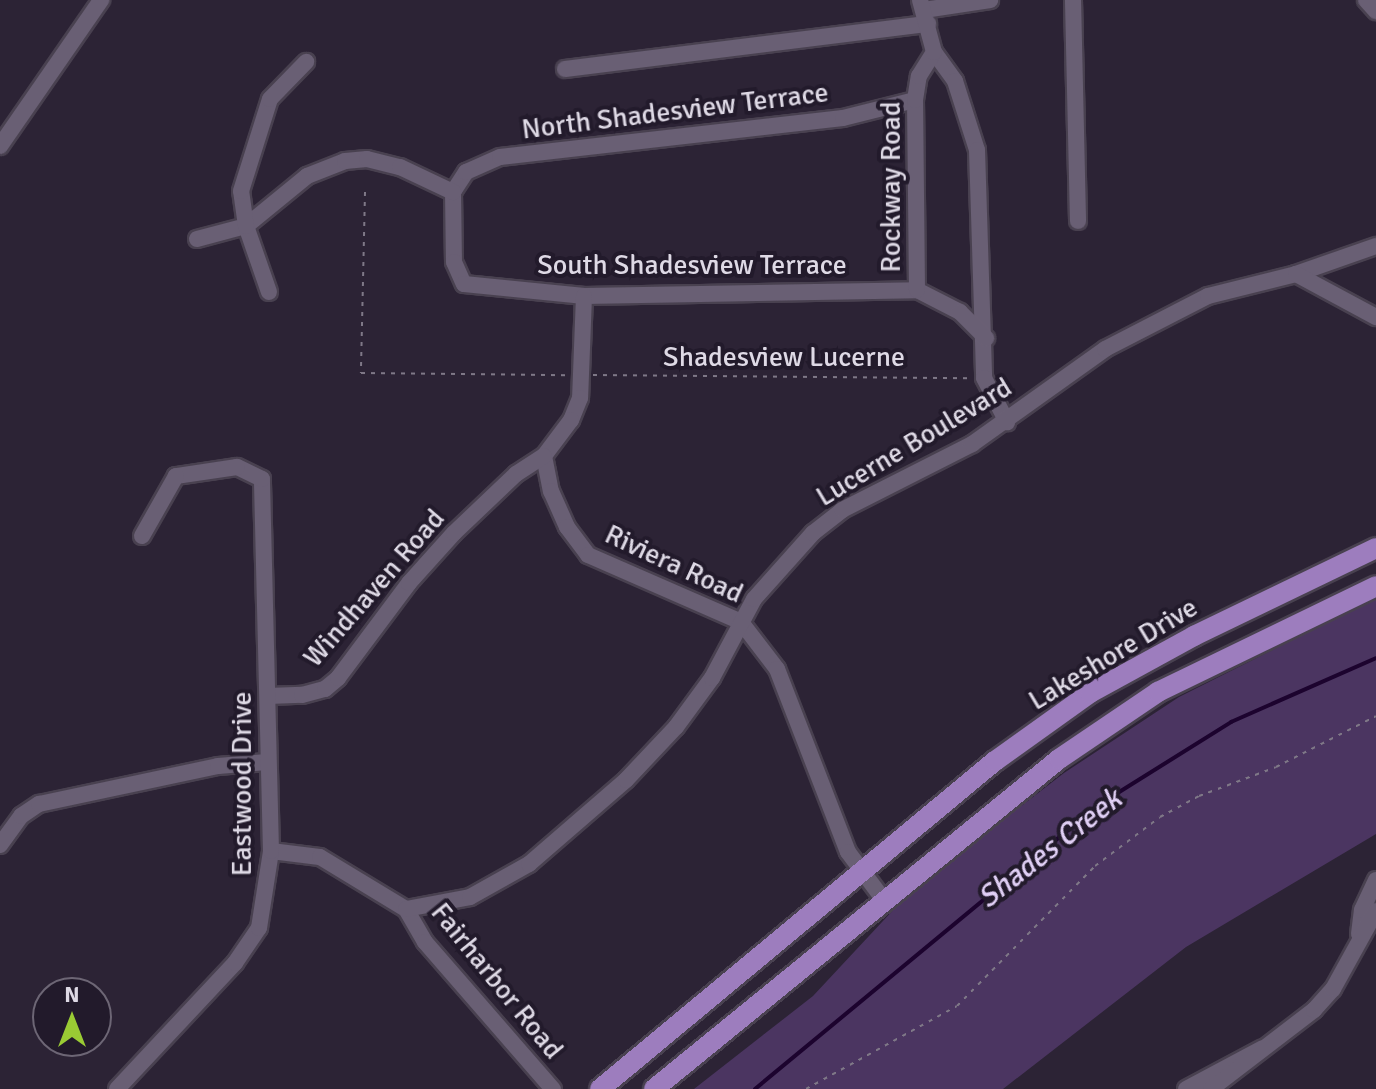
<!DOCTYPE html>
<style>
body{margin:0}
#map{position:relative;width:1376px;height:1089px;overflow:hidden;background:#2c2335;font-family:Signika,sans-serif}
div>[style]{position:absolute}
.green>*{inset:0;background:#4b3561}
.stream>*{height:4px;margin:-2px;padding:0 2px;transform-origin:2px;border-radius:2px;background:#1c032e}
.path>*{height:2px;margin-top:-1px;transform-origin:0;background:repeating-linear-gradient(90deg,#7f7887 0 4px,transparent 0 10px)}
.roads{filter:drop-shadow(2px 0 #494150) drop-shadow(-2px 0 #494150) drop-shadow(0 2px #494150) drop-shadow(0 -2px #494150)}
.minor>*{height:16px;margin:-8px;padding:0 8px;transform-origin:8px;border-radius:8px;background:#695f74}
.major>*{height:20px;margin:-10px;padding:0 10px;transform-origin:10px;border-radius:10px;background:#9d7dbe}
span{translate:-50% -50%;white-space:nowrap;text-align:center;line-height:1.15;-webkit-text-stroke:8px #221a2b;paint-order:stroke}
.street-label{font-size:28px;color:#ded9e5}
.water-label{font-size:30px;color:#e0cff5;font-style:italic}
.north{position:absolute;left:32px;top:977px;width:80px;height:80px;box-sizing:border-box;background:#221a2b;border:2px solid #6d6675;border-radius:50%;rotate:0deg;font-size:22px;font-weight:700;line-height:32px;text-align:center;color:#ded9e5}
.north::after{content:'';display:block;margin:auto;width:28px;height:36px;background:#9acb34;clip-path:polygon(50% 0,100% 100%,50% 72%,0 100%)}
</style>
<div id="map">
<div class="green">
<i style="clip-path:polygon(1376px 598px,1376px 834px,1186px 947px,1003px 1089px,694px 1089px,813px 996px,910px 892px,1064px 773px,1179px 697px)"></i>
</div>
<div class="stream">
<i style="left:755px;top:1089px;width:447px;rotate:-39.6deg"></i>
<i style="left:1100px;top:804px;width:155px;rotate:-32deg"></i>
<i style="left:1231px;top:722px;width:158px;rotate:-23.8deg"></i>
</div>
<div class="path">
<i style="left:365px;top:192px;width:181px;rotate:91.3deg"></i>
<i style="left:361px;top:373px;width:206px;rotate:0.6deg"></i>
<i style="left:593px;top:375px;width:378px;rotate:0.5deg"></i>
<i style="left:806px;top:1089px;width:172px;rotate:-28.8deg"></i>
<i style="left:957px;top:1006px;width:197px;rotate:-45.4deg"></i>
<i style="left:1095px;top:866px;width:81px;rotate:-37deg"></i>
<i style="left:1160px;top:817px;width:44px;rotate:-28.3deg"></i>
<i style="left:1199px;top:796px;width:82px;rotate:-20.6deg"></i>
<i style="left:1276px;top:767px;width:112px;rotate:-27deg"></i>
</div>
<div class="roads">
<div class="minor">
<i style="left:1073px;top:0;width:221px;rotate:88.7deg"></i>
<i style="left:1366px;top:0;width:15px;rotate:48deg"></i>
<i style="left:924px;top:10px;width:67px;rotate:-8.6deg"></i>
<i style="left:934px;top:52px;width:36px;rotate:54deg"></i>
<i style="left:955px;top:81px;width:72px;rotate:72.3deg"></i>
<i style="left:977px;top:150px;width:228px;rotate:88.2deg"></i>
<i style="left:984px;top:378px;width:50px;rotate:62.4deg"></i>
<i style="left:565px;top:69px;width:366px;rotate:-7.1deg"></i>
<i style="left:0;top:146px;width:178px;rotate:-55.3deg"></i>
<i style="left:453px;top:192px;width:70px;rotate:89.2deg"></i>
<i style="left:454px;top:262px;width:24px;rotate:66deg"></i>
<i style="left:464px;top:284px;width:121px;rotate:5.7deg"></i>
<i style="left:584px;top:296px;width:333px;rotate:-1deg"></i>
<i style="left:917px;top:290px;width:48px;rotate:27.1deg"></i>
<i style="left:960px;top:312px;width:37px;rotate:45deg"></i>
<i style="left:453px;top:192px;width:24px;rotate:-57deg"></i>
<i style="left:466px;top:172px;width:37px;rotate:-24deg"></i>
<i style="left:500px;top:157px;width:345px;rotate:-6.5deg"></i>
<i style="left:843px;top:118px;width:74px;rotate:-14deg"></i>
<i style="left:197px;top:239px;width:51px;rotate:-14.9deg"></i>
<i style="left:246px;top:226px;width:79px;rotate:-39.3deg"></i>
<i style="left:307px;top:176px;width:41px;rotate:-21.5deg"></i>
<i style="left:345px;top:161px;width:22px;rotate:-5deg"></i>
<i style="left:367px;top:159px;width:34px;rotate:14deg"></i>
<i style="left:400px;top:167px;width:59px;rotate:25.3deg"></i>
<i style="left:1296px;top:274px;width:85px;rotate:-19.3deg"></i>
<i style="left:917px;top:290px;width:190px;rotate:-90.6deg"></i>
<i style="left:915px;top:100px;width:24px;rotate:-81deg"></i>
<i style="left:919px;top:76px;width:28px;rotate:-58deg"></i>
<i style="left:934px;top:52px;width:54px;rotate:-105.1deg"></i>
<i style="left:269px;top:292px;width:70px;rotate:-109.2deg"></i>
<i style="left:246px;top:226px;width:35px;rotate:-98deg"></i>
<i style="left:241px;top:191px;width:96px;rotate:-72.5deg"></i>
<i style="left:270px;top:99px;width:52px;rotate:-45.8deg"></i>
<i style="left:584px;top:296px;width:102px;rotate:92.2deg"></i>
<i style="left:580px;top:398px;width:24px;rotate:112deg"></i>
<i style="left:571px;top:420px;width:45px;rotate:126.9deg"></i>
<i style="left:544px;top:456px;width:36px;rotate:79deg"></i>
<i style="left:551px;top:491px;width:39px;rotate:66deg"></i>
<i style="left:567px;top:527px;width:35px;rotate:53deg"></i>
<i style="left:588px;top:555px;width:167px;rotate:23.6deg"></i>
<i style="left:741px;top:622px;width:59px;rotate:52.5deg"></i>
<i style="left:777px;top:669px;width:196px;rotate:68.8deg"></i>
<i style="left:848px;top:852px;width:59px;rotate:53.3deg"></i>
<i style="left:268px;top:696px;width:34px;rotate:-2deg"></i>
<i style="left:302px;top:695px;width:24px;rotate:-15deg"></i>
<i style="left:325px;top:689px;width:17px;rotate:-40deg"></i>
<i style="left:338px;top:678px;width:119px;rotate:-53.2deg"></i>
<i style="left:409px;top:583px;width:67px;rotate:-48deg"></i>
<i style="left:454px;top:533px;width:86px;rotate:-43.6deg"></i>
<i style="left:516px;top:474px;width:33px;rotate:-33deg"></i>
<i style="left:0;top:845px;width:36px;rotate:-54deg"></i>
<i style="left:21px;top:816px;width:22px;rotate:-34deg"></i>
<i style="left:39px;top:804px;width:183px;rotate:-12deg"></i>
<i style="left:218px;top:766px;width:49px;rotate:-4.7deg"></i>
<i style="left:271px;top:851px;width:49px;rotate:7deg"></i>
<i style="left:320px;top:857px;width:100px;rotate:31.2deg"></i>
<i style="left:406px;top:909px;width:38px;rotate:60deg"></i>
<i style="left:425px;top:942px;width:195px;rotate:49deg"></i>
<i style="left:406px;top:909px;width:65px;rotate:-10.6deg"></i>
<i style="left:470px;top:897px;width:68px;rotate:-29.2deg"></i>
<i style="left:529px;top:864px;width:128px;rotate:-40.9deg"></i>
<i style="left:626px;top:780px;width:73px;rotate:-46.7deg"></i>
<i style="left:676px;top:727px;width:61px;rotate:-53.7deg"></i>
<i style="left:712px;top:678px;width:89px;rotate:-62deg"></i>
<i style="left:754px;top:599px;width:89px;rotate:-48.2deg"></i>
<i style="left:813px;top:533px;width:37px;rotate:-38deg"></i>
<i style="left:842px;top:510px;width:146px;rotate:-26.9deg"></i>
<i style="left:972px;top:444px;width:163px;rotate:-35.5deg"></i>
<i style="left:1105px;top:349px;width:116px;rotate:-27.2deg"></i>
<i style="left:1208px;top:296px;width:91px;rotate:-14deg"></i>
<i style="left:1296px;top:274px;width:91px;rotate:28.3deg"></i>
<i style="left:1359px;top:934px;width:24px;rotate:-83deg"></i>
<i style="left:1362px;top:910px;width:33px;rotate:-65deg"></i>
<i style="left:117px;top:1089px;width:173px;rotate:-46.9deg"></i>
<i style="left:235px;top:963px;width:42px;rotate:-55.6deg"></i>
<i style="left:259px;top:928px;width:78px;rotate:-81.1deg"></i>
<i style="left:271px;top:851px;width:372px;rotate:-91.4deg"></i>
<i style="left:262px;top:479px;width:28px;rotate:-154deg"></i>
<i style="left:237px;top:467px;width:62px;rotate:171.6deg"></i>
<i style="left:176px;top:476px;width:69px;rotate:119.5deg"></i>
<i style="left:1186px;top:1089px;width:87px;rotate:-28deg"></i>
<i style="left:1211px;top:1089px;width:130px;rotate:-37.5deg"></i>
<i style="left:1314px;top:1010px;width:28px;rotate:-48deg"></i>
<i style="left:1333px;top:989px;width:89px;rotate:-61.1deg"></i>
</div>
<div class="major">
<i style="left:600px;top:1089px;width:513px;rotate:-39.71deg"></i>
<i style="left:995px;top:761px;width:117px;rotate:-35.6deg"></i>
<i style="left:1090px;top:693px;width:119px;rotate:-28.7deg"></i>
<i style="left:1194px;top:636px;width:202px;rotate:-25.8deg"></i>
<i style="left:654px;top:1089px;width:522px;rotate:-39.17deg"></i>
<i style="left:1059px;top:759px;width:120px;rotate:-34.1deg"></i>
<i style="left:1158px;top:692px;width:242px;rotate:-25.9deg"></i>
</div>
</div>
<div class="street-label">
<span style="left:675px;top:111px;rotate:-7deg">North Shadesview Terrace</span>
<span style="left:891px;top:187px;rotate:-90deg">Rockway Road</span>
<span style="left:692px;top:265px">South Shadesview Terrace</span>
<span style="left:784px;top:357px">Shadesview Lucerne</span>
<span style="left:914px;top:442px;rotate:-31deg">Lucerne Boulevard</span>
<span style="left:674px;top:564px;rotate:25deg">Riviera Road</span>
<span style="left:374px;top:588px;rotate:-49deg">Windhaven Road</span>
<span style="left:1113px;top:654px;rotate:-31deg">Lakeshore Drive</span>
<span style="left:242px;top:784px;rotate:-90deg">Eastwood Drive</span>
<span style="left:497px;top:981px;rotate:51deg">Fairharbor Road</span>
</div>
<div class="water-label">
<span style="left:1050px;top:849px;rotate:-38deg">Shades Creek</span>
</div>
<div class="north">N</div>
</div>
